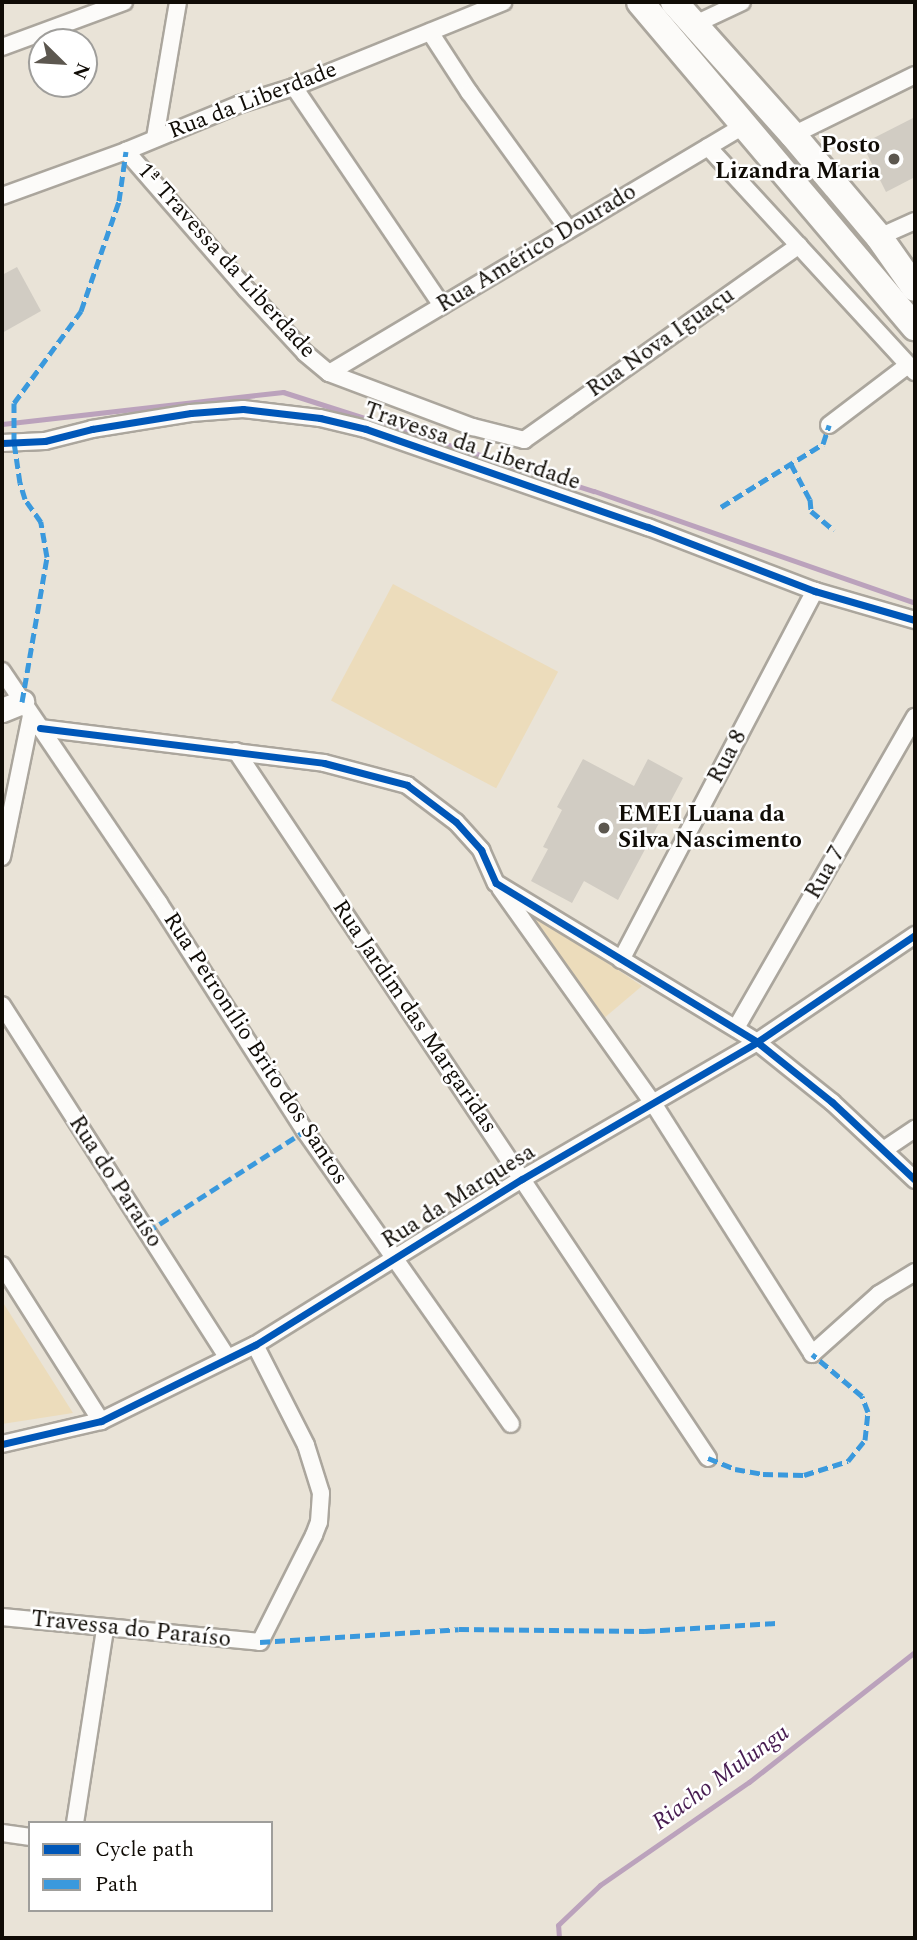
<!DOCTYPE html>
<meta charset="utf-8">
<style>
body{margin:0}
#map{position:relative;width:917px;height:1940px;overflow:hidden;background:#e9e3d7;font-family:Spectral,serif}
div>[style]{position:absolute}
.green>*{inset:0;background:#ecdcbb;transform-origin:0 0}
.stream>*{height:5px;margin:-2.5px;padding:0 2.5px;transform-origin:2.5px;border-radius:2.5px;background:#bba2bc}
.building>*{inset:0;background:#d1ccc3}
.roads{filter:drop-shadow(2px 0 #aba69d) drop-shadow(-2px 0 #aba69d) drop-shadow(0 2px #aba69d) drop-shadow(0 -2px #aba69d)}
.street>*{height:16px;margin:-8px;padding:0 8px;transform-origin:8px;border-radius:8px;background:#fcfbf9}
.secondary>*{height:23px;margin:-11.5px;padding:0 11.5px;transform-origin:11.5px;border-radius:11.5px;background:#fcfbf9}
.primary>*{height:26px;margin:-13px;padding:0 13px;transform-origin:13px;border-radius:13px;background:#fcfbf9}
.quiet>*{height:5px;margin-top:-2.5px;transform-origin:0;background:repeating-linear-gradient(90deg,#3a99dd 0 10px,transparent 0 15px)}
.cycleway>*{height:7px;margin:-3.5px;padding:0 3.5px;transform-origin:3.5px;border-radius:3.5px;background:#0057b8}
.dots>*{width:19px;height:19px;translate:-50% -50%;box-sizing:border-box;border:4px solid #fff;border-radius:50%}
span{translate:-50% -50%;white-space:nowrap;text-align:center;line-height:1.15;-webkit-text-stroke:5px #fff;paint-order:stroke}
.street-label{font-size:23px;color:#100c06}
.poi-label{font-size:23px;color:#100c06;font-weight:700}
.right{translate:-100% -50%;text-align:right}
.left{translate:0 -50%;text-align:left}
.water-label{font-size:24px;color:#471c51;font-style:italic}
.frame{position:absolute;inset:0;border:4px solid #100c06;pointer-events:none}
.legend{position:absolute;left:28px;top:1821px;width:245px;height:91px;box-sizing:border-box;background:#fff;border:2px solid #9f9e9b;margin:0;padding:9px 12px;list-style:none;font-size:21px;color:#100c06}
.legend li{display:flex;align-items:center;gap:14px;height:35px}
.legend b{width:35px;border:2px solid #9f9e9b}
.north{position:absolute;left:28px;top:28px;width:70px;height:70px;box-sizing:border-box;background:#fff;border:2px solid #9f9e9b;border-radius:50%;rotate:114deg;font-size:19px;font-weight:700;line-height:28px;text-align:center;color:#100c06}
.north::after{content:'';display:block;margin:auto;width:24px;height:32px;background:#5c574f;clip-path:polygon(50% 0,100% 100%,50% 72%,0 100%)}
</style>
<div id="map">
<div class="green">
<i style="left:393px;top:584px;width:187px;height:132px;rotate:28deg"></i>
<i style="clip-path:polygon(521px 905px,642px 986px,603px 1019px)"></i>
<i style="clip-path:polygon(2px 1301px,73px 1413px,2px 1424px)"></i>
</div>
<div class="stream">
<i style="left:2px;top:424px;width:283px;rotate:-6.5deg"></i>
<i style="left:283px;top:392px;width:326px;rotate:17.7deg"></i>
<i style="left:594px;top:491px;width:340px;rotate:19.2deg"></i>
<i style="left:559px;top:1938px;width:13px;rotate:-94deg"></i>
<i style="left:558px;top:1925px;width:58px;rotate:-43.6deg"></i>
<i style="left:600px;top:1885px;width:181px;rotate:-34.7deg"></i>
<i style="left:749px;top:1782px;width:211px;rotate:-38.1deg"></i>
</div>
<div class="building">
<i style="clip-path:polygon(915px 117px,915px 177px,886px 192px,862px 144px)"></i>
<i style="clip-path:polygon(17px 267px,41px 311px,2px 333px,2px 275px)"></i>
<i style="clip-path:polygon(583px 759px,634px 786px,648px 759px,683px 778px,618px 900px,584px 881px,572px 903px,531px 881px,548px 849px,543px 847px,562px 810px,557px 807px)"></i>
</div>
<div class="roads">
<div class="street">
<i style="left:693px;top:25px;width:54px;rotate:-25.1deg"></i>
<i style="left:430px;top:32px;width:72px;rotate:57deg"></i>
<i style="left:469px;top:92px;width:170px;rotate:54.1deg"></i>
<i style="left:2px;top:47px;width:130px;rotate:-20.2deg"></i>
<i style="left:294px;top:87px;width:264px;rotate:55.9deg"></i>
<i style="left:793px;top:135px;width:136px;rotate:-26.2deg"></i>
<i style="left:155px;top:138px;width:138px;rotate:-80.4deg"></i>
<i style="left:708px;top:147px;width:306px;rotate:47.4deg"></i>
<i style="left:126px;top:151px;width:183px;rotate:49deg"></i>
<i style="left:246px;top:289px;width:87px;rotate:47.3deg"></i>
<i style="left:305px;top:353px;width:31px;rotate:40deg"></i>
<i style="left:329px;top:373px;width:154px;rotate:20.6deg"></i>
<i style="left:473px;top:427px;width:53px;rotate:14.3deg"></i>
<i style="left:524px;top:440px;width:337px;rotate:-35.3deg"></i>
<i style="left:2px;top:196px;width:132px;rotate:-19.9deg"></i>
<i style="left:126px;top:151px;width:123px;rotate:-22.4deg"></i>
<i style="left:240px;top:104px;width:57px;rotate:-17.5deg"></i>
<i style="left:294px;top:87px;width:226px;rotate:-22.1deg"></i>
<i style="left:879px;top:237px;width:39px;rotate:-24deg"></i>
<i style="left:329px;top:373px;width:484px;rotate:-30.8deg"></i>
<i style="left:829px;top:425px;width:99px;rotate:-37.2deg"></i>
<i style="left:2px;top:443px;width:43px;rotate:-2.7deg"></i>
<i style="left:45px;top:441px;width:49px;rotate:-14.3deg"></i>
<i style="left:92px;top:429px;width:100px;rotate:-9.2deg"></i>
<i style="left:191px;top:413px;width:52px;rotate:-4.4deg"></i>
<i style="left:243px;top:409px;width:78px;rotate:6.7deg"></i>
<i style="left:320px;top:418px;width:47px;rotate:13.4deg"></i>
<i style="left:366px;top:429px;width:299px;rotate:19.2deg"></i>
<i style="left:648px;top:527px;width:179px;rotate:21deg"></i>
<i style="left:815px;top:591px;width:104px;rotate:16.2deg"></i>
<i style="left:2px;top:671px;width:280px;rotate:55.9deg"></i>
<i style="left:159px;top:903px;width:271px;rotate:57.4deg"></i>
<i style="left:305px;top:1131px;width:358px;rotate:54.9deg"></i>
<i style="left:40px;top:728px;width:286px;rotate:7deg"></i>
<i style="left:324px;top:763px;width:86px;rotate:14.8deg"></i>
<i style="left:407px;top:785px;width:61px;rotate:37.1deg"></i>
<i style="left:456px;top:822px;width:38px;rotate:48deg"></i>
<i style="left:481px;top:850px;width:36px;rotate:66deg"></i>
<i style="left:496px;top:883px;width:306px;rotate:31.3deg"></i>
<i style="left:757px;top:1042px;width:96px;rotate:38.7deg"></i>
<i style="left:832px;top:1102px;width:114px;rotate:43.2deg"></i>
<i style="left:236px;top:751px;width:850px;rotate:56.27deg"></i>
<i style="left:2px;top:857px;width:144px;rotate:-78.4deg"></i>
<i style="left:500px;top:888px;width:264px;rotate:54.6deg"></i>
<i style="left:653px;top:1103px;width:297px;rotate:57.6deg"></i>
<i style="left:812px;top:1354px;width:90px;rotate:-41.8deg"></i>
<i style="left:879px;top:1294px;width:42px;rotate:-31.4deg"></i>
<i style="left:621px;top:960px;width:417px;rotate:-62.3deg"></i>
<i style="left:2px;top:1005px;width:419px;rotate:57.4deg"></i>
<i style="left:736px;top:1028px;width:359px;rotate:-60.1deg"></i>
<i style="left:885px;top:1149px;width:36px;rotate:-34deg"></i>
<i style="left:2px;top:1265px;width:185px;rotate:57.6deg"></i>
<i style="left:2px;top:1444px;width:102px;rotate:-13.1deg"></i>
<i style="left:101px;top:1421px;width:172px;rotate:-26.3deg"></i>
<i style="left:255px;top:1345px;width:314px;rotate:-31.9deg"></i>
<i style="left:522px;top:1179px;width:272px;rotate:-30.2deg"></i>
<i style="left:757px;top:1042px;width:191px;rotate:-34.1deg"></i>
<i style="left:2px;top:1617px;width:259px;rotate:5.5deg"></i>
<i style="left:260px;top:1642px;width:120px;rotate:-63.2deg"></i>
<i style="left:314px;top:1535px;width:14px;rotate:-69deg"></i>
<i style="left:319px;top:1522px;width:29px;rotate:-86deg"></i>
<i style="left:321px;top:1493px;width:50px;rotate:-107.4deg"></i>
<i style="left:306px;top:1445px;width:112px;rotate:-117deg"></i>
<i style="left:75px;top:1823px;width:196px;rotate:-81.2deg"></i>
<i style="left:2px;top:1833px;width:28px;rotate:8deg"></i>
</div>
<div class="secondary">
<i style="left:2px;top:710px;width:22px;rotate:-22deg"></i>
</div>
<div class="primary">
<i style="left:640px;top:2px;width:426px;rotate:49.8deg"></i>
<i style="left:674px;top:2px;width:178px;rotate:48.2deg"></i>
<i style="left:793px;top:135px;width:133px;rotate:49.9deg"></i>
<i style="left:879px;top:237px;width:62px;rotate:54.8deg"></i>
</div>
</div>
<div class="quiet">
<i style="left:791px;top:464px;width:40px;rotate:62deg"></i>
<i style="left:810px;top:499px;width:12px;rotate:85deg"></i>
<i style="left:811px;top:511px;width:30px;rotate:40deg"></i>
<i style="left:721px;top:507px;width:120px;rotate:-31.7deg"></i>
<i style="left:823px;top:444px;width:20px;rotate:-72deg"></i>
<i style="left:22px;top:702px;width:147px;rotate:-80.2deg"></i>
<i style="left:47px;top:557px;width:36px;rotate:-100deg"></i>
<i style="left:41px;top:522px;width:28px;rotate:-125deg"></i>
<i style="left:25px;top:499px;width:17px;rotate:-107deg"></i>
<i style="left:20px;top:483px;width:41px;rotate:-98.3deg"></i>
<i style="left:14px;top:442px;width:39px;rotate:-90deg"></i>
<i style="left:14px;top:403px;width:114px;rotate:-53.9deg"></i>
<i style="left:81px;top:311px;width:116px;rotate:-70.9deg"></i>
<i style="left:119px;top:201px;width:50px;rotate:-82deg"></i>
<i style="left:147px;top:1232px;width:188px;rotate:-32.6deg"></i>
<i style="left:708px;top:1458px;width:29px;rotate:22deg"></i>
<i style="left:735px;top:1469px;width:28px;rotate:10deg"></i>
<i style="left:763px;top:1474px;width:41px;rotate:1.4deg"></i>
<i style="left:804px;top:1475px;width:46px;rotate:-17.7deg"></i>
<i style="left:848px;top:1461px;width:27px;rotate:-51deg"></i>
<i style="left:865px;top:1440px;width:28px;rotate:-84deg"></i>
<i style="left:868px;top:1412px;width:17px;rotate:-111deg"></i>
<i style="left:862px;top:1396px;width:65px;rotate:-140deg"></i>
<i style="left:260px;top:1642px;width:199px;rotate:-3.7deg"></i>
<i style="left:459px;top:1629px;width:186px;rotate:0.6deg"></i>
<i style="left:645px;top:1631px;width:131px;rotate:-3.5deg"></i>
</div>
<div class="cycleway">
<i style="left:2px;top:443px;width:43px;rotate:-2.7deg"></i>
<i style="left:45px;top:441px;width:49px;rotate:-14.3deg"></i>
<i style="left:92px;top:429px;width:100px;rotate:-9.2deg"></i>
<i style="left:191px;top:413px;width:52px;rotate:-4.4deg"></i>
<i style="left:243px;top:409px;width:78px;rotate:6.7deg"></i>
<i style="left:320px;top:418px;width:47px;rotate:13.4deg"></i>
<i style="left:366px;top:429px;width:299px;rotate:19.2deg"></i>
<i style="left:648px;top:527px;width:179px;rotate:21deg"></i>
<i style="left:815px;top:591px;width:104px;rotate:16.2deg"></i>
<i style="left:40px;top:728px;width:286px;rotate:7deg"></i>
<i style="left:324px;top:763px;width:86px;rotate:14.8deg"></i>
<i style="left:407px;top:785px;width:61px;rotate:37.1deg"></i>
<i style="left:456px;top:822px;width:38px;rotate:48deg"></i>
<i style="left:481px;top:850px;width:36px;rotate:66deg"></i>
<i style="left:496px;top:883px;width:306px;rotate:31.3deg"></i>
<i style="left:757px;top:1042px;width:96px;rotate:38.7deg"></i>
<i style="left:832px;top:1102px;width:114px;rotate:43.2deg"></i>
<i style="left:2px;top:1444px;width:102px;rotate:-13.1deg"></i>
<i style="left:101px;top:1421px;width:172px;rotate:-26.3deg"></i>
<i style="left:255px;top:1345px;width:314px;rotate:-31.9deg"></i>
<i style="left:522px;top:1179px;width:272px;rotate:-30.2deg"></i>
<i style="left:757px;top:1042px;width:191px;rotate:-34.1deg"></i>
</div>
<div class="dots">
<i style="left:894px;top:159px;background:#5c574f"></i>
<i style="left:604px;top:828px;background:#5c574f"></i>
</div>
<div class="street-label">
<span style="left:253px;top:101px;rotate:-21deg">Rua da Liberdade</span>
<span style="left:537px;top:249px;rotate:-31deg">Rua Américo Dourado</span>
<span style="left:226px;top:261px;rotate:48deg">1ª Travessa da Liberdade</span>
<span style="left:661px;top:343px;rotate:-35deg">Rua Nova Iguaçu</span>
<span style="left:472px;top:447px;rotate:19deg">Travessa da Liberdade</span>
<span style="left:728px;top:757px;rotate:-62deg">Rua 8</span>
<span style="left:826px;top:873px;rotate:-60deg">Rua 7</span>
<span style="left:414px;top:1017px;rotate:56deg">Rua Jardim das Margaridas</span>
<span style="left:255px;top:1049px;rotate:57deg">Rua Petronílio Brito dos Santos</span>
<span style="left:115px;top:1182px;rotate:57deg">Rua do Paraíso</span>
<span style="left:459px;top:1197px;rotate:-32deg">Rua da Marquesa</span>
<span style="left:131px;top:1630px;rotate:6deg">Travessa do Paraíso</span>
</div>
<div class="poi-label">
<span class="right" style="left:880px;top:159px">Posto<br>Lizandra Maria</span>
<span class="left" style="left:618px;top:828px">EMEI Luana da<br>Silva Nascimento</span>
</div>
<div class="water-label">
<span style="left:721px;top:1778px;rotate:-36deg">Riacho Mulungu</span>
</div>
<div class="frame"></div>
<ul class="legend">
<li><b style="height:9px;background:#0057b8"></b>Cycle path</li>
<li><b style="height:9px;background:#3a99dd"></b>Path</li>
</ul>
<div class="north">N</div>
</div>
